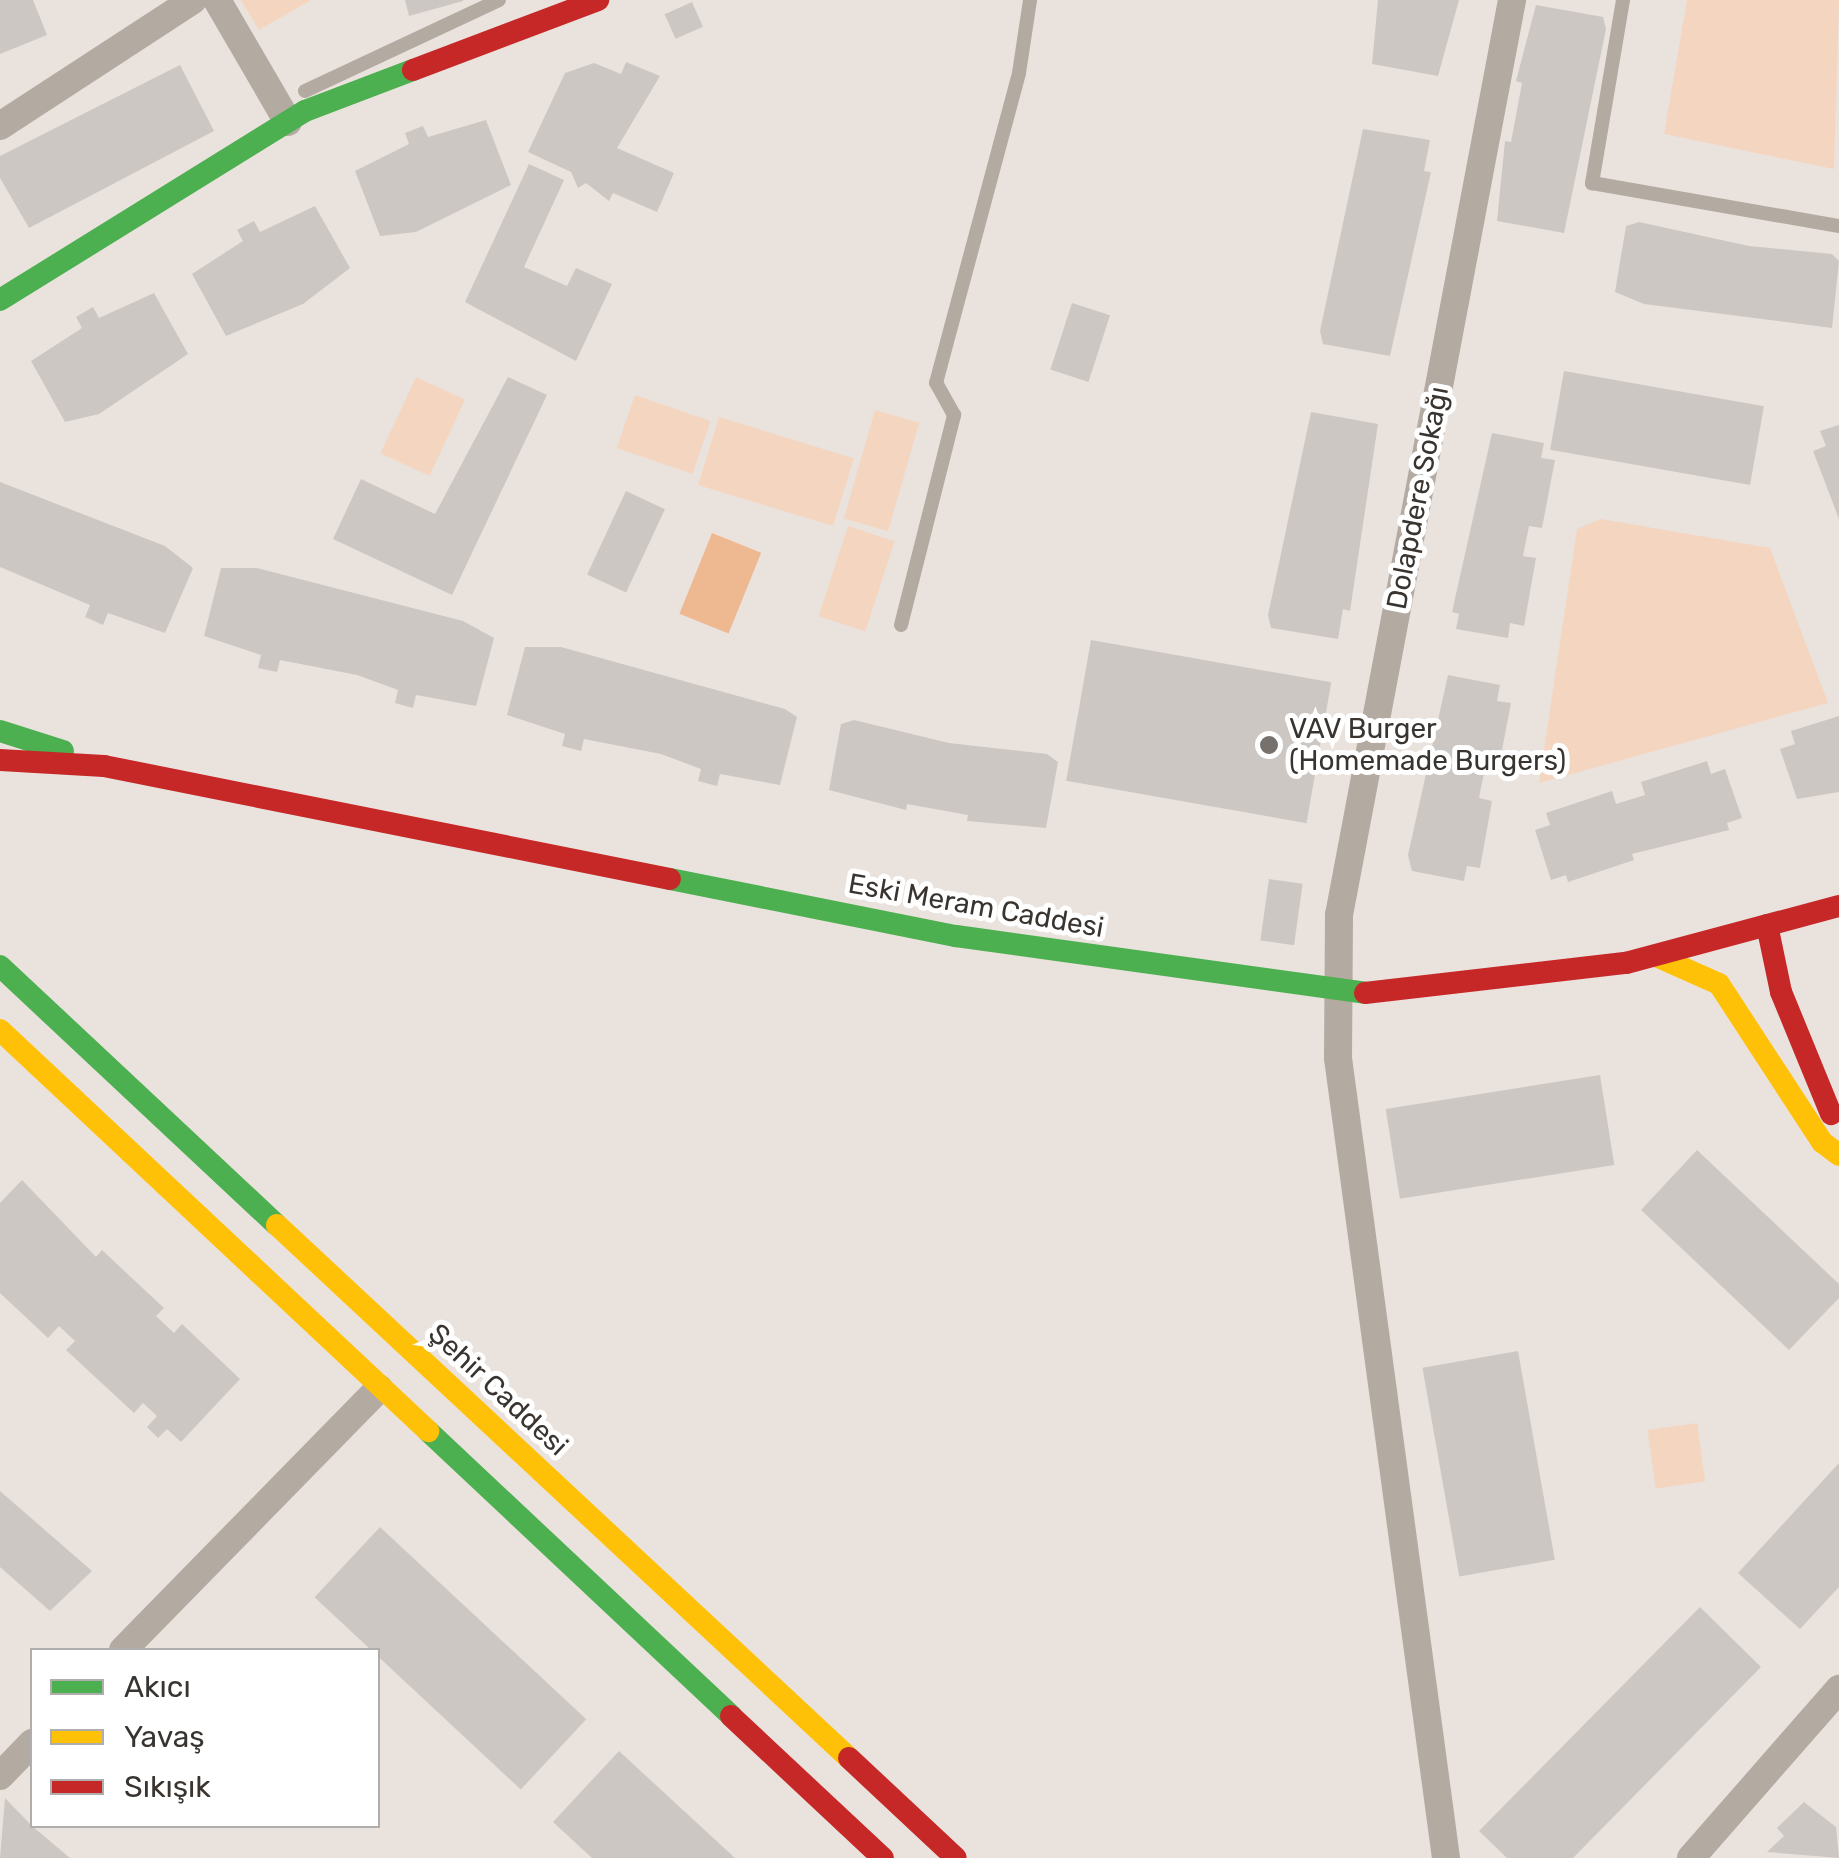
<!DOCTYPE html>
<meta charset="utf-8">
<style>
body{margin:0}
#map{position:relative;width:1839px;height:1858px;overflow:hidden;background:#eae2dd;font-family:Rubik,sans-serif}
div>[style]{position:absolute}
.green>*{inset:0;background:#f4d6c0;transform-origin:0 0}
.water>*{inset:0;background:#eeb991;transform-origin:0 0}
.building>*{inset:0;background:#cdc7c3;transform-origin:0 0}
.lane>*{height:14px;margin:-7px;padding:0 7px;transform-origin:7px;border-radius:7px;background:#b3aaa2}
.street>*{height:28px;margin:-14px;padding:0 14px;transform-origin:14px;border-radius:14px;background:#b3aaa2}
.fast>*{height:22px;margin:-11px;padding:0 11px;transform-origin:11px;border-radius:11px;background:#4caf50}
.slow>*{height:22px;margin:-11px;padding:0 11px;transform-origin:11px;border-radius:11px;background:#ffc107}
.jam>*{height:22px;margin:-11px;padding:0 11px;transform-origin:11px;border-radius:11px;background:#c62828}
.dots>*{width:28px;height:28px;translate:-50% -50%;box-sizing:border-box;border:5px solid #fff;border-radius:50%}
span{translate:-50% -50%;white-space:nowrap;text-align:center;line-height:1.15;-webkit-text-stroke:10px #fff;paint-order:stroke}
.street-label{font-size:28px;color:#393430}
.poi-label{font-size:28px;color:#393430}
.left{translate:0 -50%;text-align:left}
.legend{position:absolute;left:30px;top:1648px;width:350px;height:180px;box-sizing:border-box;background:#fff;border:2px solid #b0aeac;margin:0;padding:12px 18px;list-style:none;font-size:30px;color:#393430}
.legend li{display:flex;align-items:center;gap:20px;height:50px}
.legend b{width:50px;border:2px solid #b0aeac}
</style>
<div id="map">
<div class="green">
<i style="clip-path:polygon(241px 0,311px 0,259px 30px)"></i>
<i style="clip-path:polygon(1687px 0,1839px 0,1834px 169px,1664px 134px)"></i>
<i style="left:416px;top:377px;width:54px;height:84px;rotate:25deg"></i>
<i style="left:635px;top:395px;width:80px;height:56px;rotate:19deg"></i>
<i style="left:875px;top:410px;width:46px;height:113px;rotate:16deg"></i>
<i style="left:719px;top:417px;width:141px;height:71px;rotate:17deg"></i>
<i style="clip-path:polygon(1601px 519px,1770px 548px,1828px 703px,1539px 783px,1577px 529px)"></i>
<i style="left:848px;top:526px;width:49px;height:95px;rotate:18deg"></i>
<i style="left:1697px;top:1423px;width:59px;height:50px;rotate:82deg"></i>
</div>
<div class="water">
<i style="left:712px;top:533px;width:53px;height:87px;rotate:22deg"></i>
</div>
<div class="building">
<i style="clip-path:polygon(0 0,33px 0,47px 35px,0 54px)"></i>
<i style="clip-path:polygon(405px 0,463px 0,463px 1px,409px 16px)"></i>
<i style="clip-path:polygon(1378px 0,1459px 0,1438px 76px,1372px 64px)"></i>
<i style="left:692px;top:2px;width:27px;height:30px;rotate:66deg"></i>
<i style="clip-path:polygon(1536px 5px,1603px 17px,1606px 29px,1564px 233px,1497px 221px,1505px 141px,1511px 142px,1522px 83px,1516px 81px)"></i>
<i style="clip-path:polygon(626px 62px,660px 76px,617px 148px,674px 173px,657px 212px,613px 193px,609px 201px,586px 183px,578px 188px,571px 172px,528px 152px,565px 73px,594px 63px,621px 74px)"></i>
<i style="clip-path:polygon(180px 65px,214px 131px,29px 228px,0 178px,0 156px)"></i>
<i style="clip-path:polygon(486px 120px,511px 185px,416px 232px,380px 236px,355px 171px,409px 144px,405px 133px,423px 126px,428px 137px)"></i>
<i style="clip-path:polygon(1363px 129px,1430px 140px,1424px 171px,1431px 172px,1390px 356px,1323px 344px,1320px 331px)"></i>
<i style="clip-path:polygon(529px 164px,564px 180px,524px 267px,567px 286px,576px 268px,612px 284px,576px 361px,465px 302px)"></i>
<i style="clip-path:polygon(315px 206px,350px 268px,303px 304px,226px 336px,192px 274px,243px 241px,237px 230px,254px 221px,260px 232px)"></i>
<i style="clip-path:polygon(1639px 222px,1749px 246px,1832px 254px,1839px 261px,1832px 328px,1644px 304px,1615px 292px,1626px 226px)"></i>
<i style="clip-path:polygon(154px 293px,188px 354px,99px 414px,65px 422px,31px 361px,82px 328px,76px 317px,93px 307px,99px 318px)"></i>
<i style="left:1072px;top:303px;width:40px;height:70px;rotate:18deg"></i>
<i style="left:1564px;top:371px;width:203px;height:80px;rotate:10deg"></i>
<i style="clip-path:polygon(508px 377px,547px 395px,452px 595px,333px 539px,361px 479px,435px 514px)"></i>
<i style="clip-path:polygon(1311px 412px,1378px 424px,1350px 611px,1343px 609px,1338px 639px,1271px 628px,1268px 615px)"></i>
<i style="clip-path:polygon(1839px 425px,1839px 519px,1813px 451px,1826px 446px,1820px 431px)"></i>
<i style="clip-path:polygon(1492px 433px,1544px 443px,1541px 458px,1555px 460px,1542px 528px,1529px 526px,1523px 556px,1536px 558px,1524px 626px,1510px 623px,1508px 638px,1456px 629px,1459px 614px,1452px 612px)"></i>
<i style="clip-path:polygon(0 482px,165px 546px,193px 568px,165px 633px,108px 613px,103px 625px,85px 617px,90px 605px,0 567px)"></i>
<i style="left:626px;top:491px;width:43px;height:92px;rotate:25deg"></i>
<i style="clip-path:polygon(221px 568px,257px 568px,463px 621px,494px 638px,476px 706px,416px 695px,413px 708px,395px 703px,398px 690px,357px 675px,280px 660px,277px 672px,258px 668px,261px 655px,204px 636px)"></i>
<i style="left:1091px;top:640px;width:244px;height:143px;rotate:10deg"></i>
<i style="clip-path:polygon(525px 647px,561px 647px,785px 709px,797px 717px,780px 785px,720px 774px,717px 786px,698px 781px,701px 769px,661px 754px,584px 739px,581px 751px,562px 746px,565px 734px,507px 715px)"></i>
<i style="clip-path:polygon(1448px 675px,1500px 685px,1497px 701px,1511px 703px,1498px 771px,1485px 768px,1479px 798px,1492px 801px,1480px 868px,1467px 866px,1464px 881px,1412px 871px,1408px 855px)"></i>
<i style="clip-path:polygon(1839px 716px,1839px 792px,1797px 799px,1780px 749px,1795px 744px,1791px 731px)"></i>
<i style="clip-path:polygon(854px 720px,949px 743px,1047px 754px,1058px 762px,1046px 828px,967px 821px,968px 815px,907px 804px,906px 810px,829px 790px,841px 724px)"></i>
<i style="clip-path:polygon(1707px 761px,1711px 774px,1725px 769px,1742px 818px,1727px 823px,1729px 830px,1632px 854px,1634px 860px,1568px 882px,1566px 875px,1551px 880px,1535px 830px,1550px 825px,1546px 813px,1612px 791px,1616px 804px,1645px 795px,1641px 782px)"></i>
<i style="left:1269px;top:879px;width:34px;height:62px;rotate:8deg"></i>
<i style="left:1600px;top:1075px;width:91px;height:217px;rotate:81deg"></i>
<i style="clip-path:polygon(1697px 1150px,1839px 1284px,1839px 1298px,1789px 1350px,1641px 1210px)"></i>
<i style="clip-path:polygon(22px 1180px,96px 1257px,102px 1250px,164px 1308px,156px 1316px,174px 1333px,182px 1324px,240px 1379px,181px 1442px,167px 1429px,158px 1438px,147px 1427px,157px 1416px,143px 1403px,134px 1413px,66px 1350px,75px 1341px,59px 1326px,48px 1338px,0 1293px,0 1203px)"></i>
<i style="left:1518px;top:1351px;width:212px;height:97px;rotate:80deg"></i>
<i style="clip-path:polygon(1839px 1463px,1839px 1587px,1800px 1629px,1738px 1573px)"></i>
<i style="clip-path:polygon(0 1491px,92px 1571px,50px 1611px,0 1567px)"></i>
<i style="left:380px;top:1527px;width:282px;height:96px;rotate:43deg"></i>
<i style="clip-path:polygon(1700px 1607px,1761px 1667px,1573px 1858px,1507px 1858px,1479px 1831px)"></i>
<i style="clip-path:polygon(619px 1751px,735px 1858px,592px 1858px,553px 1822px)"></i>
<i style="clip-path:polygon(5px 1798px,32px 1826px,70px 1858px,0 1858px)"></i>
<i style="clip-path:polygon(1804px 1802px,1836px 1827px,1839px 1858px,1767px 1852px,1784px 1836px,1777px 1828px)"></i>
</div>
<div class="lane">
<i style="left:1623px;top:0;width:186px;rotate:99.6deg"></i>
<i style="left:1592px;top:183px;width:251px;rotate:9.9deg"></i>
<i style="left:305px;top:91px;width:214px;rotate:-25.1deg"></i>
<i style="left:901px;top:625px;width:217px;rotate:-75.8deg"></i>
<i style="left:954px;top:415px;width:37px;rotate:-119deg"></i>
<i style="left:936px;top:383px;width:321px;rotate:-75deg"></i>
<i style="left:1019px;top:73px;width:74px;rotate:-81.4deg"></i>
</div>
<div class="street">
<i style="left:217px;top:0;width:141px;rotate:59.8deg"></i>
<i style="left:0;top:126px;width:230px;rotate:-33.1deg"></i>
<i style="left:123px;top:1650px;width:366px;rotate:-45.6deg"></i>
<i style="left:0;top:1776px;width:46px;rotate:-45.9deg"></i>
<i style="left:1446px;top:1858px;width:807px;rotate:-97.69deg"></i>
<i style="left:1338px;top:1058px;width:143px;rotate:-89.6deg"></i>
<i style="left:1339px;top:915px;width:931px;rotate:-79.29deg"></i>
<i style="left:1691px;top:1858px;width:225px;rotate:-48.8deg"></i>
</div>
<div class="fast">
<i style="left:0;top:300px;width:359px;rotate:-31.8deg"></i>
<i style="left:305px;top:111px;width:116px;rotate:-20.8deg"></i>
<i style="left:0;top:731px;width:66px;rotate:17.6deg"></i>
<i style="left:670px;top:879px;width:292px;rotate:11.3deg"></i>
<i style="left:956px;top:936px;width:413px;rotate:7.9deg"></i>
<i style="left:0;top:966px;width:379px;rotate:43.1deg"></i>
<i style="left:428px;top:1431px;width:416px;rotate:43.2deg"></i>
</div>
<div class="slow">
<i style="left:1656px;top:956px;width:69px;rotate:24deg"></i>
<i style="left:1719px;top:984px;width:189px;rotate:56.9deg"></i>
<i style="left:1822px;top:1142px;width:21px;rotate:37deg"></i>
<i style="left:0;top:1030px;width:587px;rotate:43.13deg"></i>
<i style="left:277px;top:1225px;width:782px;rotate:42.98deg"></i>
</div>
<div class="jam">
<i style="left:413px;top:70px;width:198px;rotate:-20.7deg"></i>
<i style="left:0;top:760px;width:104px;rotate:3.3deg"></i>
<i style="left:104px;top:766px;width:577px;rotate:11.29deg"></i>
<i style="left:1767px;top:925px;width:68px;rotate:78.2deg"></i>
<i style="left:1781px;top:992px;width:132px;rotate:67.7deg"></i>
<i style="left:1365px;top:993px;width:263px;rotate:-6.6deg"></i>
<i style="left:1626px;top:963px;width:220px;rotate:-15deg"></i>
<i style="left:731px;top:1716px;width:208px;rotate:43.1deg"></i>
<i style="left:849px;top:1758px;width:146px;rotate:43.1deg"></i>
</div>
<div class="dots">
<i style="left:1269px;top:745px;background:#77716d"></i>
</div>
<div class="street-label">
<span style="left:1418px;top:498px;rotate:-79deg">Dolapdere Sokağı</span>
<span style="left:976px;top:906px;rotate:10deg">Eski Meram Caddesi</span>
<span style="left:498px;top:1390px;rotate:43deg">Şehir Caddesi</span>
</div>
<div class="poi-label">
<span class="left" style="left:1289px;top:745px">VAV Burger<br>(Homemade Burgers)</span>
</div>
<ul class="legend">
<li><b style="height:12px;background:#4caf50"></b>Akıcı</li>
<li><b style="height:12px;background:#ffc107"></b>Yavaş</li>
<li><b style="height:12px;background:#c62828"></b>Sıkışık</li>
</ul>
</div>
